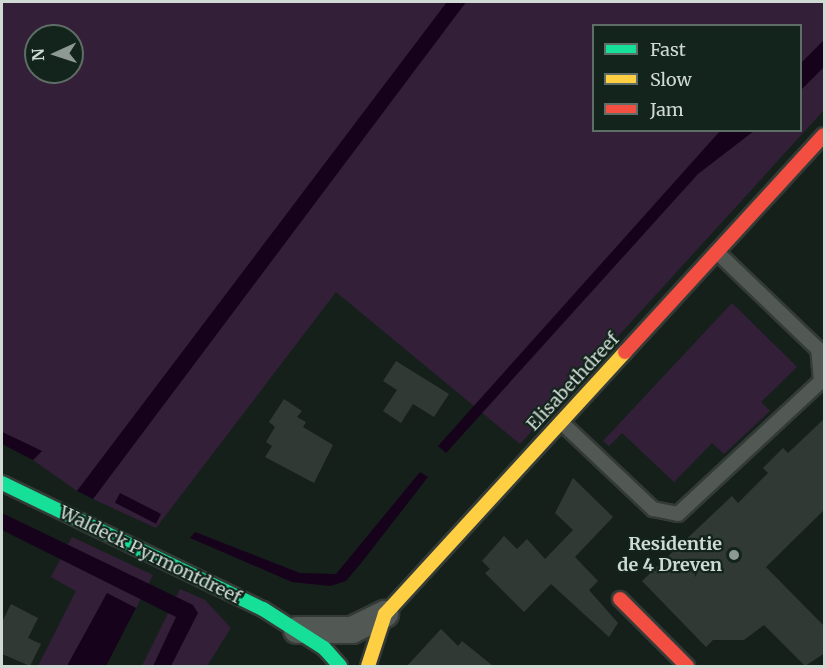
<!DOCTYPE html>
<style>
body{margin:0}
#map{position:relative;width:826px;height:668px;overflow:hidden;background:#16201b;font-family:Merriweather,serif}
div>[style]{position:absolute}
.green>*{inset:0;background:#341f39}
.water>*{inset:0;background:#16031b;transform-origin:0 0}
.building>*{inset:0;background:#313935}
.roads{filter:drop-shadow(2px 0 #343b37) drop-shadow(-2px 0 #343b37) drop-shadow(0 2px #343b37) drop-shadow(0 -2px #343b37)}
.lane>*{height:14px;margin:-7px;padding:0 7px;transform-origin:7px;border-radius:7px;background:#525955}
.street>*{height:26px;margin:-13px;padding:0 13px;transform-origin:13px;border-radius:13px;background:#525955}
.fast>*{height:14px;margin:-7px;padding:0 7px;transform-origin:7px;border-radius:7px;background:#16e098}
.slow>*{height:14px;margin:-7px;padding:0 7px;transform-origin:7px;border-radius:7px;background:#ffcf43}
.jam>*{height:14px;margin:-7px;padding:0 7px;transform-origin:7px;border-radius:7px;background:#f24e42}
.dots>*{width:16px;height:16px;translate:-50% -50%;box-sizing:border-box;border:3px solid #12241b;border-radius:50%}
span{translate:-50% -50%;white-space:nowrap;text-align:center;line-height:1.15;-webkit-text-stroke:4.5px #12241b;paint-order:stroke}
.street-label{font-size:18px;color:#cfdad4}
.poi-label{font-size:18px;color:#cfdad4;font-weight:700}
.right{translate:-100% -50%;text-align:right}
.frame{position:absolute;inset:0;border:3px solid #cfdad4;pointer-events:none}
.legend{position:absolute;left:592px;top:24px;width:210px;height:108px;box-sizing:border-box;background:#12241b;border:2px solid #5e6d65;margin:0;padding:8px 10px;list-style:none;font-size:18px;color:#cfdad4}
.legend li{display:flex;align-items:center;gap:12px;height:30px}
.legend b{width:30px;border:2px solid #5e6d65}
.north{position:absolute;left:24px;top:24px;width:60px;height:60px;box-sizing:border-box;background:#12241b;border:2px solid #5e6d65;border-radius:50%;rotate:267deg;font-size:16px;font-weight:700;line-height:24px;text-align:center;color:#cfdad4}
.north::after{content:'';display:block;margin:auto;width:21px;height:27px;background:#8e9993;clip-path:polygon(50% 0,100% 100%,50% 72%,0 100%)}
</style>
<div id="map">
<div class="green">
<i style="clip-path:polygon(evenodd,2px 2px,447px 2px,77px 491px,33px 460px,42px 451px,2px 432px,2px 2px,36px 36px,72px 36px,72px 72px,36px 72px,36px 36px)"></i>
<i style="clip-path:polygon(evenodd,466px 2px,824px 2px,824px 110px,520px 444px,336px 292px,156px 528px,93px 499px,466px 2px,594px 26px,800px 26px,800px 130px,594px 130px,594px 26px)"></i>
<i style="clip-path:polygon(732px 303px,797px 367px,761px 402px,770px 411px,724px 454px,712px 443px,674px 482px,622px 433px,609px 446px,603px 441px)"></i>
<i style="clip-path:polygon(72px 537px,153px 575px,136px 608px,107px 594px,67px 666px,38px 666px,76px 591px,51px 577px)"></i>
<i style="clip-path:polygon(180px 589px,205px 600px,231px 628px,207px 666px,142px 666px)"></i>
</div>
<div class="water">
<i style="clip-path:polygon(447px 2px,466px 2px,93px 499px,77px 491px)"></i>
<i style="clip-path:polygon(824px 40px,824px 67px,801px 90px,801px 63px)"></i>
<i style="clip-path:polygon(720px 131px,754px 131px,698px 174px,446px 453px,438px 446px)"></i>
<i style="clip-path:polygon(2px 432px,42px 451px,33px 460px,2px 444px)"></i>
<i style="clip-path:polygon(420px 472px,428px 477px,362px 562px,346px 581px,330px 586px,292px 582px,190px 538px,195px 532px,300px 573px,336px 574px)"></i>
<i style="left:120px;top:493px;width:46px;height:11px;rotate:27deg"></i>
<i style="clip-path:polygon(2px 513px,193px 605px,198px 613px,171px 666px,153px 666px,176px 617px,2px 530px)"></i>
<i style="clip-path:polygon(107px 593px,136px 608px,106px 666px,67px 666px)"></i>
</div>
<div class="building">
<i style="clip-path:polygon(396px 361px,449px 394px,434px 417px,413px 404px,401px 423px,383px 411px,397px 390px,383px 381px)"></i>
<i style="clip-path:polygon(284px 399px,302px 411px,297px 417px,306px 422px,303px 427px,333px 445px,314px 483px,265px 457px,272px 446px,266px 442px,275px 427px,269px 422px)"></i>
<i style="clip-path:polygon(825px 418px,825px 509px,766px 567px,825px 627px,825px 653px,805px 666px,764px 625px,744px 640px,713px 640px,706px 647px,642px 581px,732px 496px,738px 503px,768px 473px,763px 468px,783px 448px,788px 453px)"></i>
<i style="clip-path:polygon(573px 478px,613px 517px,575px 557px,598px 581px,589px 590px,618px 623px,609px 637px,551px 584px,524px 612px,485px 573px,490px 569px,482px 561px,504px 536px,517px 549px,527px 539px,545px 559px,573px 530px,555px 513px)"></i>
<i style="clip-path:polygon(11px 604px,38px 618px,28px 638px,41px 644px,30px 666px,2px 654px,2px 622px)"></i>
<i style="clip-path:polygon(441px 629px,458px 646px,462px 641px,493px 666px,407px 666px)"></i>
</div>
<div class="roads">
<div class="lane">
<i style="left:561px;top:422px;width:127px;rotate:43.4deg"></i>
<i style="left:653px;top:509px;width:25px;rotate:11deg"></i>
<i style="left:678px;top:514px;width:195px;rotate:-42.9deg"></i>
<i style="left:821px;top:381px;width:32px;rotate:-95deg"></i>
<i style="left:818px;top:349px;width:140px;rotate:-136.2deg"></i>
</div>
<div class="street">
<i style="left:297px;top:630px;width:55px"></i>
<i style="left:352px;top:630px;width:37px;rotate:-26deg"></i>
</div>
<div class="fast">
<i style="left:2px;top:483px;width:290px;rotate:25.8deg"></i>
<i style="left:263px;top:609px;width:72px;rotate:32.6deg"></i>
<i style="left:324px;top:648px;width:24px;rotate:48deg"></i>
</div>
<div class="slow">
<i style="left:368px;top:666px;width:55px;rotate:-71.9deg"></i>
<i style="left:385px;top:614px;width:355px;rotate:-47.5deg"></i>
</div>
<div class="jam">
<i style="left:625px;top:352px;width:294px;rotate:-47.5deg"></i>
<i style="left:620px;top:599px;width:95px;rotate:45deg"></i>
</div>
</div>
<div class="dots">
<i style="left:734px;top:555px;background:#8e9993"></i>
</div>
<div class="street-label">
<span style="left:573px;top:382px;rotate:-47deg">Elisabethdreef</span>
<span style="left:150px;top:555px;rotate:26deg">Waldeck Pyrmontdreef</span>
</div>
<div class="poi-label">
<span class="right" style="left:722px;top:555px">Residentie<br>de 4 Dreven</span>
</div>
<div class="frame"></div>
<ul class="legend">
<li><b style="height:8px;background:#16e098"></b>Fast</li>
<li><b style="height:8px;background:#ffcf43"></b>Slow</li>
<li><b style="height:8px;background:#f24e42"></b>Jam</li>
</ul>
<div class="north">N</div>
</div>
